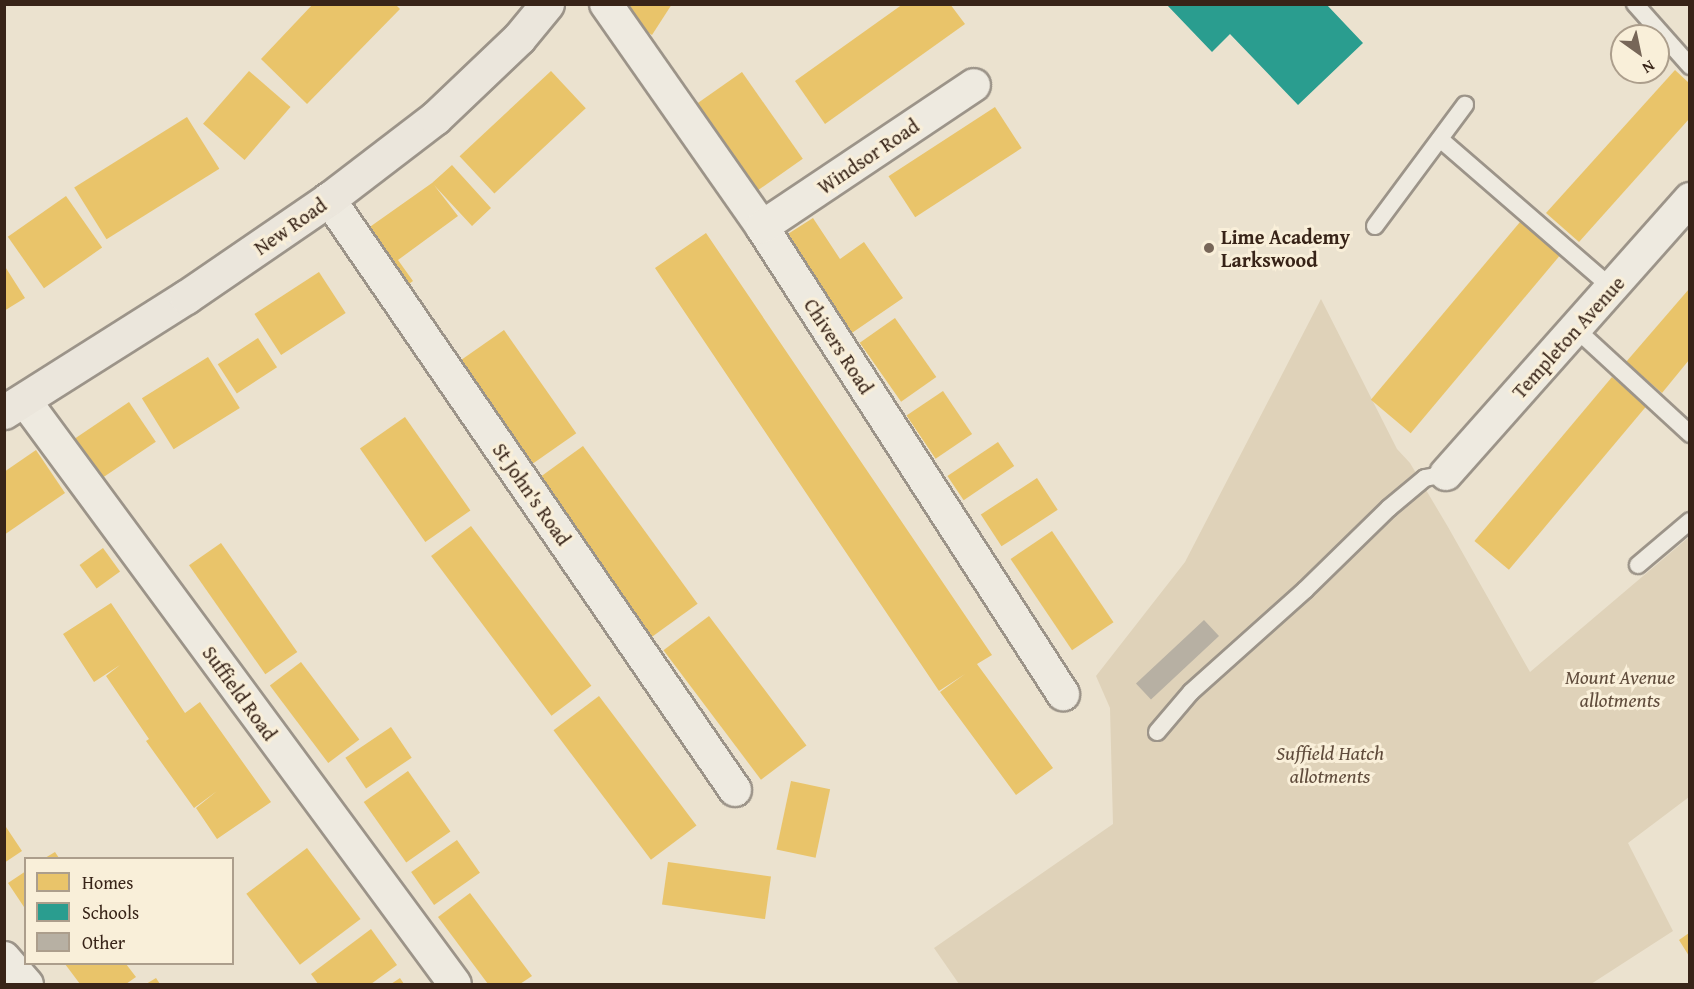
<!DOCTYPE html>
<style>
body{margin:0}
#map{position:relative;width:1694px;height:989px;overflow:hidden;background:#ebe2cf;font-family:"Gentium Book Plus",serif}
div>[style]{position:absolute}
.green>*{inset:0;background:#dfd2b9}
.homes>*{inset:0;background:#e9c46a;transform-origin:0 0}
.schools>*{inset:0;background:#2a9d8f}
.building>*{inset:0;background:#b7b0a3;transform-origin:0 0}
.roads{filter:drop-shadow(2px 0 #9c9489) drop-shadow(-2px 0 #9c9489) drop-shadow(0 2px #9c9489) drop-shadow(0 -2px #9c9489)}
.lane>*{height:16px;margin:-8px;padding:0 8px;transform-origin:8px;border-radius:8px;background:#eeeae0}
.street>*{height:32px;margin:-16px;padding:0 16px;transform-origin:16px;border-radius:16px;background:#eeeae0}
.primary>*{height:33px;margin:-16.5px;padding:0 16.5px;transform-origin:16.5px;border-radius:16.5px;background:#ebe6dc}
.dots>*{width:16px;height:16px;translate:-50% -50%;box-sizing:border-box;border:3px solid #f9efd9;border-radius:50%}
span{translate:-50% -50%;white-space:nowrap;text-align:center;line-height:1.15;-webkit-text-stroke:6px #f9efd9;paint-order:stroke}
.street-label{font-size:20px;color:#382418}
.poi-label{font-size:20px;color:#382418;font-weight:700}
.left{translate:0 -50%;text-align:left}
.park-label{font-size:20px;color:#604c3c;font-style:italic}
.frame{position:absolute;inset:0;border:6px solid #382418;pointer-events:none}
.legend{position:absolute;left:24px;top:857px;width:210px;height:108px;box-sizing:border-box;background:#f9efd9;border:2px solid #ac9e8c;margin:0;padding:8px 10px;list-style:none;font-size:18px;color:#382418}
.legend li{display:flex;align-items:center;gap:12px;height:30px}
.legend b{width:30px;border:2px solid #ac9e8c}
.north{position:absolute;left:1610px;top:24px;width:60px;height:60px;box-sizing:border-box;background:#f9efd9;border:2px solid #ac9e8c;border-radius:50%;rotate:147deg;font-size:16px;font-weight:700;line-height:24px;text-align:center;color:#382418}
.north::after{content:'';display:block;margin:auto;width:21px;height:27px;background:#776658;clip-path:polygon(50% 0,100% 100%,50% 72%,0 100%)}
</style>
<div id="map">
<div class="green">
<i style="clip-path:polygon(1321px 299px,1397px 449px,1410px 463px,1448px 527px,1530px 672px,1689px 537px,1689px 797px,1628px 843px,1673px 931px,1591px 984px,959px 984px,934px 948px,1113px 824px,1110px 708px,1096px 676px,1185px 562px)"></i>
</div>
<div class="homes">
<i style="clip-path:polygon(313px 4px,395px 4px,400px 9px,307px 104px,261px 59px)"></i>
<i style="clip-path:polygon(618px 4px,672px 4px,652px 35px,615px 10px)"></i>
<i style="clip-path:polygon(903px 4px,950px 4px,965px 24px,825px 124px,795px 81px)"></i>
<i style="clip-path:polygon(1675px 70px,1689px 83px,1689px 119px,1579px 242px,1546px 213px)"></i>
<i style="left:249px;top:71px;width:55px;height:70px;rotate:41deg"></i>
<i style="left:551px;top:71px;width:51px;height:125px;rotate:47deg"></i>
<i style="left:742px;top:72px;width:106px;height:60px;rotate:55deg"></i>
<i style="left:995px;top:107px;width:49px;height:127px;rotate:57deg"></i>
<i style="left:187px;top:117px;width:61px;height:133px;rotate:58deg"></i>
<i style="clip-path:polygon(452px 165px,491px 208px,472px 226px,434px 185px,458px 216px,398px 260px,413px 281px,398px 292px,357px 236px,432px 183px)"></i>
<i style="left:66px;top:196px;width:63px;height:71px;rotate:55deg"></i>
<i style="clip-path:polygon(813px 218px,840px 259px,864px 242px,903px 298px,846px 337px,780px 239px)"></i>
<i style="left:1520px;top:222px;width:52px;height:232px;rotate:40deg"></i>
<i style="clip-path:polygon(706px 233px,992px 655px,977px 664px,1053px 768px,1016px 795px,940px 692px,965px 674px,939px 691px,655px 268px)"></i>
<i style="clip-path:polygon(4px 265px,25px 298px,4px 311px)"></i>
<i style="left:319px;top:272px;width:49px;height:77px;rotate:57deg"></i>
<i style="clip-path:polygon(1689px 289px,1689px 360px,1662px 393px,1626px 362px)"></i>
<i style="left:895px;top:318px;width:72px;height:43px;rotate:55deg"></i>
<i style="left:504px;top:330px;width:126px;height:62px;rotate:55deg"></i>
<i style="left:258px;top:338px;width:35px;height:48px;rotate:57deg"></i>
<i style="left:208px;top:357px;width:60px;height:78px;rotate:58deg"></i>
<i style="left:1612px;top:377px;width:45px;height:214px;rotate:40deg"></i>
<i style="left:943px;top:391px;width:52px;height:44px;rotate:56deg"></i>
<i style="left:129px;top:402px;width:48px;height:67px;rotate:56deg"></i>
<i style="left:405px;top:417px;width:114px;height:55px;rotate:55deg"></i>
<i style="left:998px;top:442px;width:29px;height:61px;rotate:56deg"></i>
<i style="left:583px;top:446px;width:195px;height:58px;rotate:54deg"></i>
<i style="clip-path:polygon(36px 450px,65px 493px,4px 535px,4px 472px)"></i>
<i style="left:1037px;top:478px;width:38px;height:67px;rotate:57deg"></i>
<i style="left:471px;top:526px;width:200px;height:50px;rotate:53deg"></i>
<i style="left:1052px;top:531px;width:110px;height:50px;rotate:56deg"></i>
<i style="left:221px;top:543px;width:133px;height:39px;rotate:55deg"></i>
<i style="left:103px;top:548px;width:29px;height:29px;rotate:54deg"></i>
<i style="clip-path:polygon(111px 603px,185px 713px,200px 702px,271px 802px,217px 839px,196px 808px,217px 791px,194px 808px,146px 741px,149px 739px,106px 676px,120px 665px,94px 682px,63px 634px)"></i>
<i style="left:709px;top:616px;width:162px;height:57px;rotate:53deg"></i>
<i style="left:301px;top:662px;width:97px;height:39px;rotate:53deg"></i>
<i style="left:599px;top:696px;width:162px;height:57px;rotate:53deg"></i>
<i style="left:391px;top:727px;width:37px;height:55px;rotate:56deg"></i>
<i style="left:408px;top:771px;width:74px;height:54px;rotate:55deg"></i>
<i style="left:791px;top:781px;width:40px;height:70px;rotate:12deg"></i>
<i style="clip-path:polygon(4px 824px,22px 851px,4px 863px)"></i>
<i style="left:457px;top:840px;width:40px;height:56px;rotate:55deg"></i>
<i style="left:307px;top:848px;width:89px;height:76px;rotate:53deg"></i>
<i style="clip-path:polygon(55px 852px,59px 858px,45px 858px)"></i>
<i style="left:668px;top:862px;width:104px;height:43px;rotate:8deg"></i>
<i style="clip-path:polygon(26px 871px,26px 910px,8px 883px)"></i>
<i style="clip-path:polygon(470px 893px,532px 976px,520px 984px,488px 984px,438px 917px)"></i>
<i style="clip-path:polygon(371px 929px,397px 965px,371px 984px,318px 984px,311px 974px)"></i>
<i style="clip-path:polygon(1689px 933px,1689px 956px,1679px 940px)"></i>
<i style="clip-path:polygon(65px 964px,126px 964px,136px 977px,126px 984px,80px 984px)"></i>
<i style="clip-path:polygon(156px 978px,160px 984px,146px 984px)"></i>
<i style="clip-path:polygon(400px 978px,404px 984px,391px 984px)"></i>
</div>
<div class="schools">
<i style="clip-path:polygon(1167px 5px,1327px 5px,1363px 43px,1298px 105px,1230px 34px,1212px 52px)"></i>
</div>
<div class="building">
<i style="left:1204px;top:620px;width:22px;height:93px;rotate:47deg"></i>
</div>
<div class="roads">
<div class="lane">
<i style="left:1635px;top:4px;width:83px;rotate:48.4deg"></i>
<i style="left:1440px;top:139px;width:228px;rotate:40.9deg"></i>
<i style="left:1375px;top:226px;width:151px;rotate:-53.4deg"></i>
<i style="left:1576px;top:329px;width:155px;rotate:42.6deg"></i>
<i style="left:1638px;top:565px;width:68px;rotate:-40.2deg"></i>
<i style="left:1157px;top:732px;width:52px;rotate:-49.6deg"></i>
<i style="left:1191px;top:692px;width:153px;rotate:-41.8deg"></i>
<i style="left:1305px;top:590px;width:117px;rotate:-44.3deg"></i>
<i style="left:1389px;top:508px;width:47px;rotate:-39.8deg"></i>
<i style="left:1425px;top:478px;width:21px;rotate:-11deg"></i>
</div>
<div class="street">
<i style="left:606px;top:4px;width:272px;rotate:55deg"></i>
<i style="left:762px;top:227px;width:556px;rotate:57.2deg"></i>
<i style="left:329px;top:199px;width:717px;rotate:55.51deg"></i>
<i style="left:762px;top:227px;width:255px;rotate:-33.8deg"></i>
<i style="left:25px;top:401px;width:724px;rotate:53.59deg"></i>
<i style="left:1446px;top:474px;width:368px;rotate:-48.4deg"></i>
<i style="left:4px;top:958px;width:35px;rotate:49deg"></i>
</div>
<div class="primary">
<i style="left:4px;top:412px;width:215px;rotate:-32.3deg"></i>
<i style="left:186px;top:297px;width:173px;rotate:-34.4deg"></i>
<i style="left:329px;top:199px;width:133px;rotate:-37.4deg"></i>
<i style="left:435px;top:118px;width:116px;rotate:-43.6deg"></i>
<i style="left:519px;top:38px;width:44px;rotate:-50.5deg"></i>
</div>
</div>
<div class="dots">
<i style="left:1209px;top:248px;background:#776658"></i>
</div>
<div class="street-label">
<span style="left:868px;top:156px;rotate:-34deg">Windsor Road</span>
<span style="left:290px;top:226px;rotate:-35deg">New Road</span>
<span style="left:1568px;top:337px;rotate:-48deg">Templeton Avenue</span>
<span style="left:839px;top:346px;rotate:57deg">Chivers Road</span>
<span style="left:532px;top:494px;rotate:55deg">St John's Road</span>
<span style="left:240px;top:693px;rotate:54deg">Suffield Road</span>
</div>
<div class="poi-label">
<span class="left" style="left:1221px;top:248px">Lime Academy<br>Larkswood</span>
</div>
<div class="park-label">
<span style="left:1620px;top:688px">Mount Avenue<br>allotments</span>
<span style="left:1330px;top:764px">Suffield Hatch<br>allotments</span>
</div>
<div class="frame"></div>
<ul class="legend">
<li><b style="height:16px;background:#e9c46a"></b>Homes</li>
<li><b style="height:16px;background:#2a9d8f"></b>Schools</li>
<li><b style="height:16px;background:#b7b0a3"></b>Other</li>
</ul>
<div class="north">N</div>
</div>
